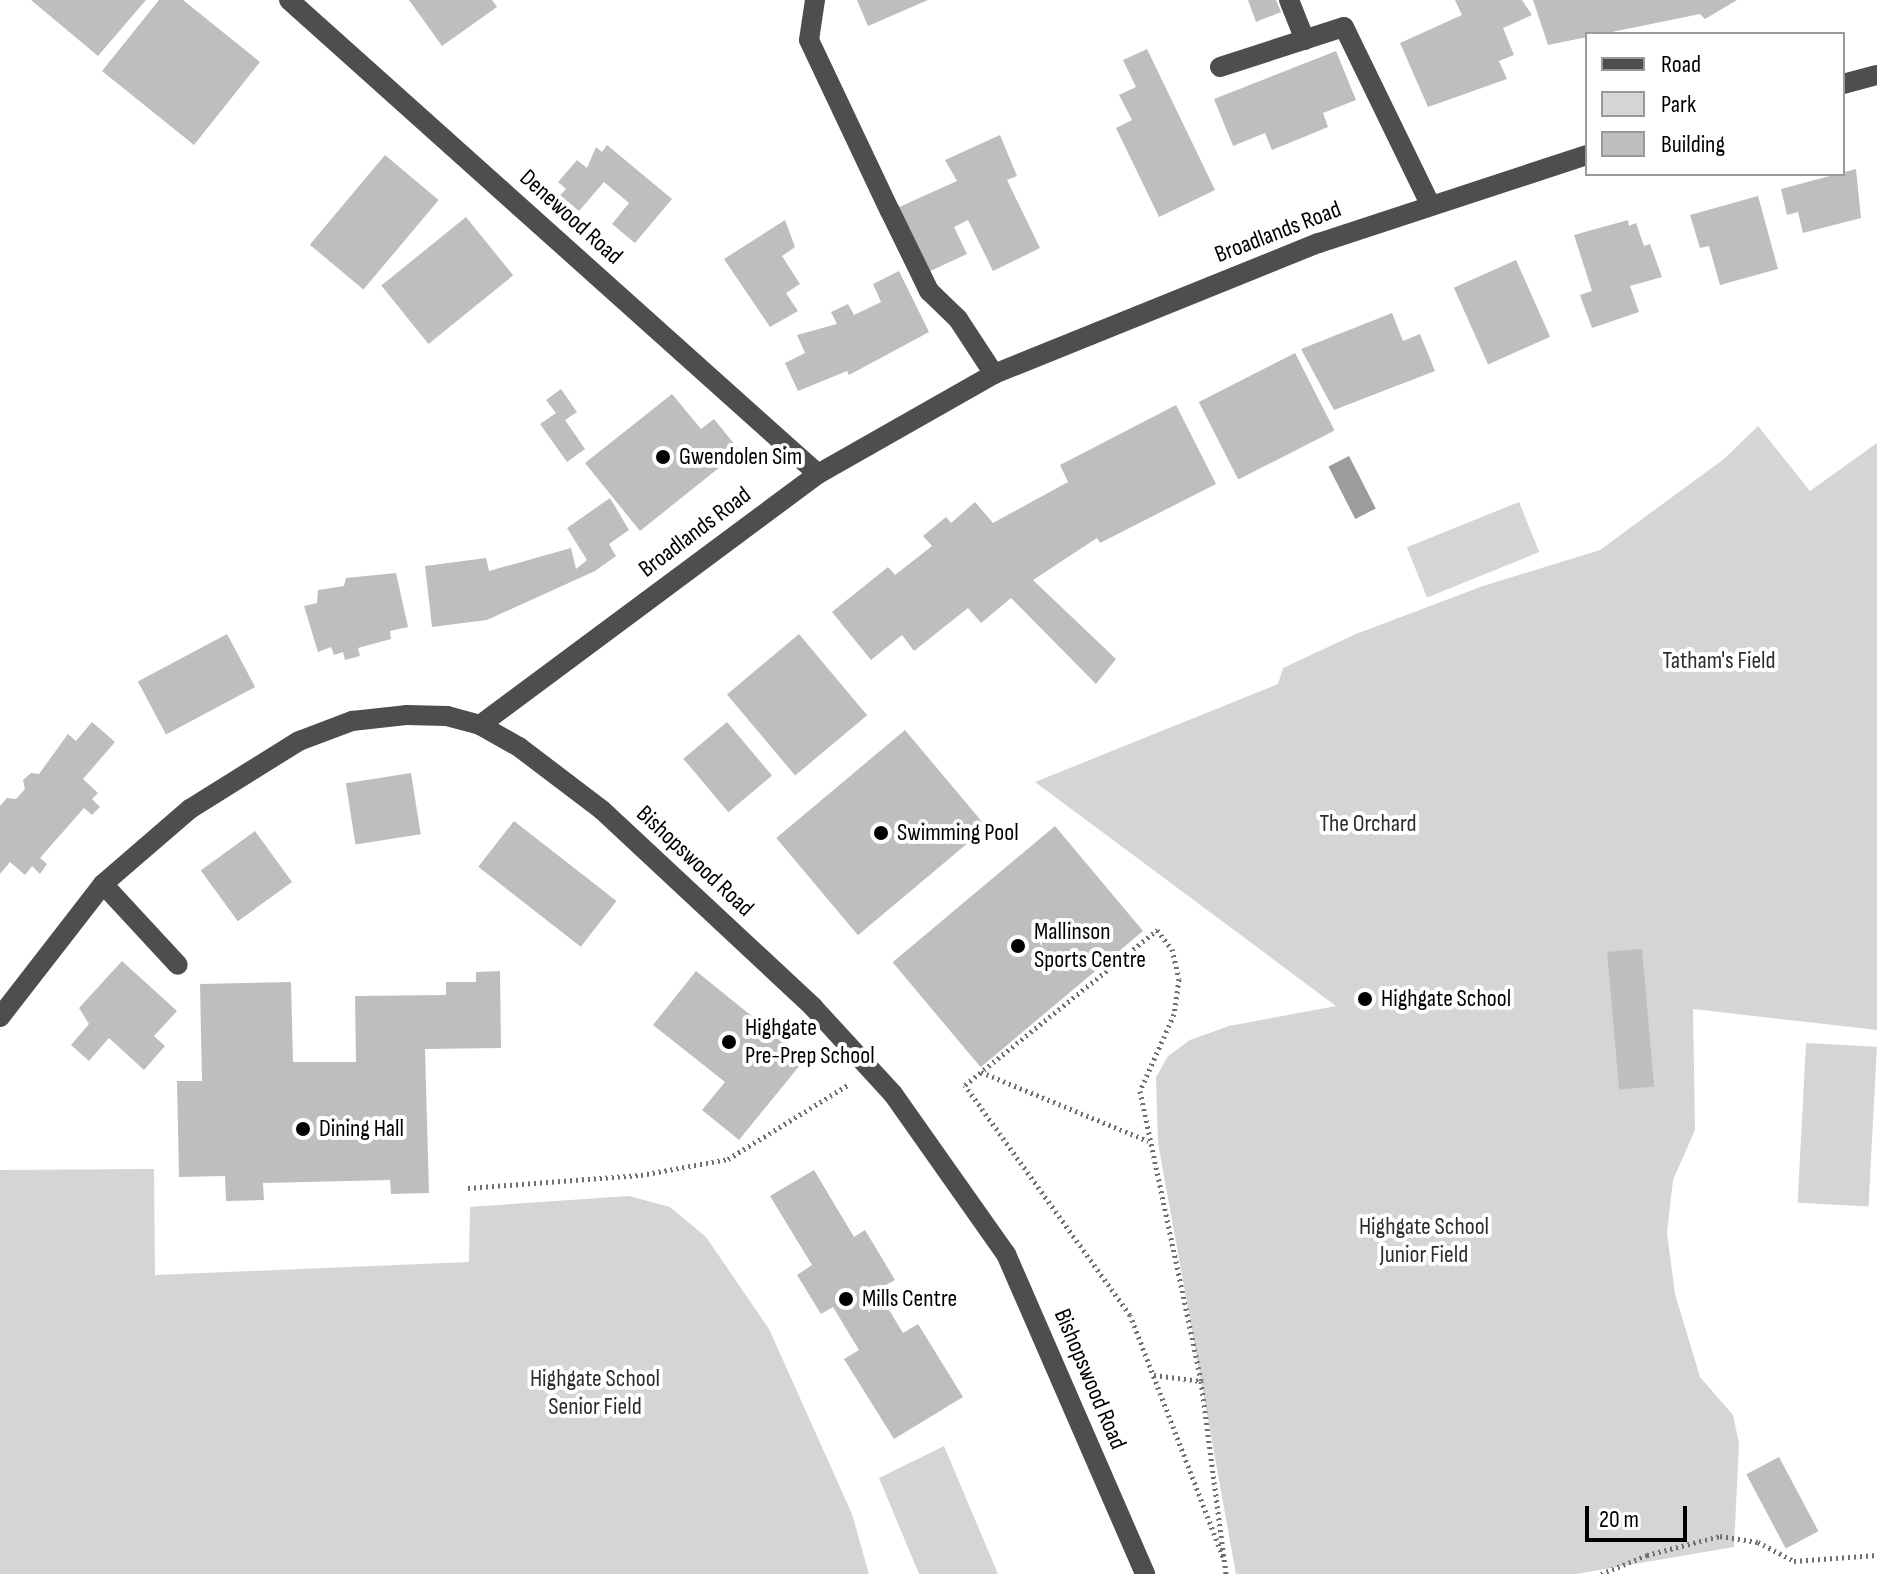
<!DOCTYPE html>
<style>
body{margin:0}
#map{position:relative;width:1877px;height:1574px;overflow:hidden;background:#fff;font-family:"Sofia Sans Condensed",sans-serif}
div>[style]{position:absolute}
.green>*{inset:0;background:#d5d5d5;transform-origin:0 0}
.water>*{inset:0;background:#9c9c9c;transform-origin:0 0}
.building>*{inset:0;background:#bebebe;transform-origin:0 0}
.path>*{height:5px;margin-top:-2.5px;transform-origin:0;background:repeating-linear-gradient(90deg,#707070 0 2px,transparent 0 6px)}
.minor>*{height:20px;margin:-10px;padding:0 10px;transform-origin:10px;border-radius:10px;background:#4e4e4e}
.dots>*{width:22px;height:22px;translate:-50% -50%;box-sizing:border-box;border:4px solid #fff;border-radius:50%}
span{translate:-50% -50%;white-space:nowrap;text-align:center;line-height:1.15;-webkit-text-stroke:8px #fff;paint-order:stroke}
.street-label{font-size:24px;color:#000}
.poi-label{font-size:24px;color:#000}
.left{translate:0 -50%;text-align:left}
.park-label{font-size:24px;color:#2c2c2c}
.legend{position:absolute;left:1585px;top:32px;width:260px;height:144px;box-sizing:border-box;background:#fff;border:2px solid #999;margin:0;padding:10px 14px;list-style:none;font-size:24px;color:#000}
.legend li{display:flex;align-items:center;gap:16px;height:40px}
.legend b{width:40px;border:2px solid #999}
.scale{position:absolute;left:1585px;top:1506px;width:102px;height:36px;box-sizing:border-box;border:4px solid #000;border-top:0;padding-left:10px;font-size:24px;line-height:28px;white-space:nowrap;color:#000;-webkit-text-stroke:6px #fff;paint-order:stroke}
</style>
<div id="map">
<div class="green">
<i style="clip-path:polygon(1758px 426px,1810px 491px,1877px 443px,1877px 1030px,1693px 1009px,1695px 1130px,1673px 1180px,1667px 1233px,1675px 1294px,1700px 1377px,1733px 1415px,1739px 1443px,1734px 1547px,1576px 1574px,1236px 1574px,1158px 1143px,1156px 1077px,1168px 1056px,1190px 1040px,1229px 1026px,1336px 1006px,1035px 782px,1278px 684px,1283px 668px,1356px 634px,1483px 586px,1600px 550px,1724px 459px)"></i>
<i style="left:1519px;top:502px;width:54px;height:121px;rotate:68deg"></i>
<i style="left:1806px;top:1043px;width:71px;height:160px;rotate:3deg"></i>
<i style="clip-path:polygon(154px 1169px,155px 1275px,469px 1262px,470px 1207px,629px 1196px,670px 1207px,706px 1237px,769px 1329px,852px 1514px,869px 1574px,0 1574px,0 1170px)"></i>
<i style="clip-path:polygon(944px 1446px,998px 1574px,919px 1574px,879px 1478px)"></i>
</div>
<div class="water">
<i style="left:1349px;top:456px;width:59px;height:23px;rotate:63deg"></i>
</div>
<div class="building">
<i style="clip-path:polygon(31px 0,146px 0,98px 56px)"></i>
<i style="clip-path:polygon(159px 0,183px 0,260px 62px,194px 145px,102px 71px)"></i>
<i style="clip-path:polygon(409px 0,492px 0,497px 7px,442px 46px)"></i>
<i style="clip-path:polygon(857px 0,928px 0,868px 26px)"></i>
<i style="clip-path:polygon(1248px 0,1276px 0,1281px 12px,1256px 22px)"></i>
<i style="clip-path:polygon(1455px 0,1522px 0,1532px 15px,1503px 28px,1514px 55px,1499px 61px,1507px 79px,1428px 107px,1400px 43px,1462px 15px)"></i>
<i style="clip-path:polygon(1533px 0,1737px 0,1705px 19px,1700px 14px,1548px 45px)"></i>
<i style="clip-path:polygon(1147px 49px,1215px 190px,1159px 217px,1116px 128px,1132px 120px,1119px 95px,1136px 87px,1123px 60px)"></i>
<i style="clip-path:polygon(1336px 51px,1356px 100px,1323px 113px,1328px 127px,1272px 150px,1265px 133px,1233px 146px,1214px 99px)"></i>
<i style="clip-path:polygon(1000px 135px,1017px 176px,1007px 180px,1040px 248px,993px 271px,968px 220px,954px 227px,967px 254px,928px 272px,897px 208px,957px 181px,945px 160px)"></i>
<i style="clip-path:polygon(607px 145px,672px 199px,635px 243px,612px 224px,629px 203px,604px 182px,579px 211px,560px 195px,566px 189px,558px 182px,577px 160px,587px 168px,596px 147px,602px 152px)"></i>
<i style="left:385px;top:155px;width:70px;height:117px;rotate:40deg"></i>
<i style="clip-path:polygon(1856px 169px,1861px 218px,1803px 233px,1798px 212px,1787px 215px,1781px 189px)"></i>
<i style="clip-path:polygon(1758px 196px,1778px 269px,1720px 285px,1709px 246px,1700px 248px,1690px 215px)"></i>
<i style="left:466px;top:217px;width:75px;height:109px;rotate:51deg"></i>
<i style="clip-path:polygon(785px 220px,795px 247px,782px 256px,800px 284px,786px 293px,798px 311px,770px 327px,724px 259px)"></i>
<i style="clip-path:polygon(1628px 220px,1629px 226px,1636px 223px,1644px 246px,1650px 244px,1662px 277px,1630px 286px,1639px 312px,1592px 328px,1580px 295px,1592px 291px,1574px 235px)"></i>
<i style="left:1516px;top:260px;width:84px;height:68px;rotate:66deg"></i>
<i style="clip-path:polygon(899px 271px,929px 332px,849px 375px,847px 371px,798px 391px,785px 363px,805px 353px,797px 335px,837px 324px,831px 312px,848px 304px,854px 315px,881px 302px,873px 284px)"></i>
<i style="clip-path:polygon(1392px 313px,1403px 341px,1420px 334px,1435px 371px,1334px 410px,1301px 349px)"></i>
<i style="left:1295px;top:353px;width:87px;height:108px;rotate:63deg"></i>
<i style="clip-path:polygon(561px 389px,577px 412px,565px 420px,585px 449px,567px 462px,540px 424px,556px 413px,546px 400px)"></i>
<i style="clip-path:polygon(672px 394px,701px 429px,714px 419px,740px 451px,640px 531px,585px 463px)"></i>
<i style="clip-path:polygon(1176px 405px,1216px 484px,1100px 543px,1097px 538px,1033px 580px,1116px 659px,1096px 684px,1011px 598px,981px 623px,968px 608px,914px 651px,902px 635px,871px 660px,832px 612px,888px 567px,895px 575px,932px 546px,923px 536px,946px 517px,951px 523px,975px 502px,993px 523px,1068px 482px,1060px 465px)"></i>
<i style="clip-path:polygon(610px 498px,629px 530px,609px 544px,616px 556px,595px 571px,487px 620px,432px 627px,425px 566px,486px 558px,489px 571px,571px 548px,576px 569px,587px 560px,567px 528px)"></i>
<i style="clip-path:polygon(396px 573px,408px 627px,390px 631px,391px 639px,358px 648px,360px 656px,345px 660px,343px 652px,334px 655px,331px 647px,318px 652px,304px 606px,317px 603px,318px 590px,344px 586px,346px 578px)"></i>
<i style="left:227px;top:634px;width:60px;height:101px;rotate:62deg"></i>
<i style="left:799px;top:634px;width:106px;height:94px;rotate:50deg"></i>
<i style="clip-path:polygon(92px 722px,115px 742px,83px 779px,98px 793px,92px 799px,100px 807px,92px 815px,84px 808px,40px 858px,47px 864px,40px 874px,32px 866px,25px 875px,10px 862px,0 874px,0 806px,7px 798px,16px 799px,25px 789px,23px 780px,31px 773px,39px 774px,68px 734px,76px 741px)"></i>
<i style="left:727px;top:722px;width:70px;height:57px;rotate:50deg"></i>
<i style="left:905px;top:730px;width:127px;height:168px;rotate:50deg"></i>
<i style="left:411px;top:773px;width:62px;height:66px;rotate:81deg"></i>
<i style="left:514px;top:821px;width:130px;height:58px;rotate:38deg"></i>
<i style="left:1055px;top:826px;width:137px;height:212px;rotate:50deg"></i>
<i style="left:255px;top:831px;width:63px;height:67px;rotate:54deg"></i>
<i style="left:1642px;top:949px;width:138px;height:35px;rotate:85deg"></i>
<i style="clip-path:polygon(122px 961px,177px 1011px,154px 1036px,165px 1046px,144px 1070px,109px 1038px,89px 1061px,71px 1045px,89px 1024px,79px 1008px)"></i>
<i style="clip-path:polygon(500px 971px,501px 1048px,425px 1049px,429px 1193px,391px 1194px,390px 1180px,263px 1183px,264px 1200px,226px 1201px,225px 1176px,179px 1177px,177px 1081px,202px 1081px,200px 984px,291px 982px,293px 1062px,356px 1062px,355px 996px,446px 995px,446px 982px,476px 982px,476px 972px)"></i>
<i style="clip-path:polygon(696px 971px,805px 1059px,739px 1140px,702px 1110px,725px 1082px,653px 1025px)"></i>
<i style="clip-path:polygon(814px 1170px,854px 1237px,865px 1230px,895px 1280px,877px 1290px,903px 1333px,918px 1324px,963px 1397px,894px 1439px,844px 1359px,859px 1350px,833px 1307px,821px 1314px,797px 1275px,812px 1265px,770px 1196px)"></i>
<i style="left:1779px;top:1457px;width:84px;height:37px;rotate:62deg"></i>
</div>
<div class="path">
<i style="left:981px;top:1072px;width:181px;rotate:22.4deg"></i>
<i style="left:468px;top:1188px;width:173px;rotate:-4.3deg"></i>
<i style="left:641px;top:1175px;width:88px;rotate:-10.4deg"></i>
<i style="left:728px;top:1159px;width:141px;rotate:-31.7deg"></i>
<i style="left:1154px;top:1375px;width:47px;rotate:7.3deg"></i>
<i style="left:1223px;top:1557px;width:259px;rotate:-111deg"></i>
<i style="left:1130px;top:1315px;width:283px;rotate:-125.7deg"></i>
<i style="left:965px;top:1085px;width:247px;rotate:-38.9deg"></i>
<i style="left:1157px;top:930px;width:24px;rotate:52deg"></i>
<i style="left:1172px;top:949px;width:31px;rotate:77deg"></i>
<i style="left:1179px;top:979px;width:35px;rotate:98deg"></i>
<i style="left:1174px;top:1014px;width:84px;rotate:113.8deg"></i>
<i style="left:1140px;top:1091px;width:296px;rotate:78.1deg"></i>
<i style="left:1201px;top:1381px;width:195px;rotate:82.6deg"></i>
<i style="left:1601px;top:1574px;width:50px;rotate:-22.4deg"></i>
<i style="left:1647px;top:1555px;width:75px;rotate:-14.6deg"></i>
<i style="left:1720px;top:1536px;width:38px;rotate:9deg"></i>
<i style="left:1758px;top:1542px;width:41px;rotate:27.8deg"></i>
<i style="left:1794px;top:1561px;width:83px;rotate:-4.1deg"></i>
</div>
<div class="minor">
<i style="left:289px;top:0;width:710px;rotate:41.86deg"></i>
<i style="left:815px;top:0;width:40px;rotate:98.5deg"></i>
<i style="left:809px;top:40px;width:189px;rotate:64.7deg"></i>
<i style="left:890px;top:211px;width:89px;rotate:64deg"></i>
<i style="left:929px;top:291px;width:40px;rotate:44deg"></i>
<i style="left:958px;top:319px;width:66px;rotate:56.8deg"></i>
<i style="left:1289px;top:0;width:43px;rotate:68.2deg"></i>
<i style="left:1220px;top:67px;width:130px;rotate:-17.9deg"></i>
<i style="left:1344px;top:27px;width:197px;rotate:64.1deg"></i>
<i style="left:1843px;top:84px;width:35px;rotate:-15deg"></i>
<i style="left:480px;top:725px;width:421px;rotate:-36.6deg"></i>
<i style="left:818px;top:474px;width:202px;rotate:-29.6deg"></i>
<i style="left:994px;top:374px;width:350px;rotate:-22deg"></i>
<i style="left:1319px;top:243px;width:282px;rotate:-18.2deg"></i>
<i style="left:103px;top:884px;width:110px;rotate:47.2deg"></i>
<i style="left:0;top:1017px;width:168px;rotate:-52.2deg"></i>
<i style="left:103px;top:884px;width:115px;rotate:-40.8deg"></i>
<i style="left:190px;top:809px;width:128px;rotate:-32deg"></i>
<i style="left:299px;top:741px;width:57px;rotate:-20.7deg"></i>
<i style="left:352px;top:721px;width:54px;rotate:-6.3deg"></i>
<i style="left:406px;top:715px;width:41px;rotate:1.4deg"></i>
<i style="left:447px;top:716px;width:34px;rotate:15deg"></i>
<i style="left:480px;top:725px;width:45px;rotate:29.4deg"></i>
<i style="left:519px;top:747px;width:104px;rotate:37.2deg"></i>
<i style="left:602px;top:810px;width:289px;rotate:43deg"></i>
<i style="left:813px;top:1007px;width:118px;rotate:47.4deg"></i>
<i style="left:893px;top:1094px;width:196px;rotate:54.8deg"></i>
<i style="left:1006px;top:1254px;width:349px;rotate:66.5deg"></i>
</div>
<div class="dots">
<i style="left:663px;top:457px;background:#000"></i>
<i style="left:881px;top:833px;background:#000"></i>
<i style="left:1018px;top:946px;background:#000"></i>
<i style="left:1365px;top:999px;background:#000"></i>
<i style="left:729px;top:1042px;background:#000"></i>
<i style="left:303px;top:1129px;background:#000"></i>
<i style="left:846px;top:1299px;background:#000"></i>
</div>
<div class="street-label">
<span style="left:571px;top:217px;rotate:42deg">Denewood Road</span>
<span style="left:1278px;top:232px;rotate:-21deg">Broadlands Road</span>
<span style="left:695px;top:532px;rotate:-37deg">Broadlands Road</span>
<span style="left:695px;top:861px;rotate:43deg">Bishopswood Road</span>
<span style="left:1090px;top:1379px;rotate:67deg">Bishopswood Road</span>
</div>
<div class="poi-label">
<span class="left" style="left:679px;top:457px">Gwendolen Sim</span>
<span class="left" style="left:897px;top:833px">Swimming Pool</span>
<span class="left" style="left:1034px;top:946px">Mallinson<br>Sports Centre</span>
<span class="left" style="left:1381px;top:999px">Highgate School</span>
<span class="left" style="left:745px;top:1042px">Highgate<br>Pre-Prep School</span>
<span class="left" style="left:319px;top:1129px">Dining Hall</span>
<span class="left" style="left:862px;top:1299px">Mills Centre</span>
</div>
<div class="park-label">
<span style="left:1719px;top:661px">Tatham's Field</span>
<span style="left:1368px;top:824px">The Orchard</span>
<span style="left:1424px;top:1241px">Highgate School<br>Junior Field</span>
<span style="left:595px;top:1393px">Highgate School<br>Senior Field</span>
</div>
<ul class="legend">
<li><b style="height:10px;background:#4e4e4e"></b>Road</li>
<li><b style="height:22px;background:#d5d5d5"></b>Park</li>
<li><b style="height:22px;background:#bebebe"></b>Building</li>
</ul>
<div class="scale">20 m</div>
</div>
